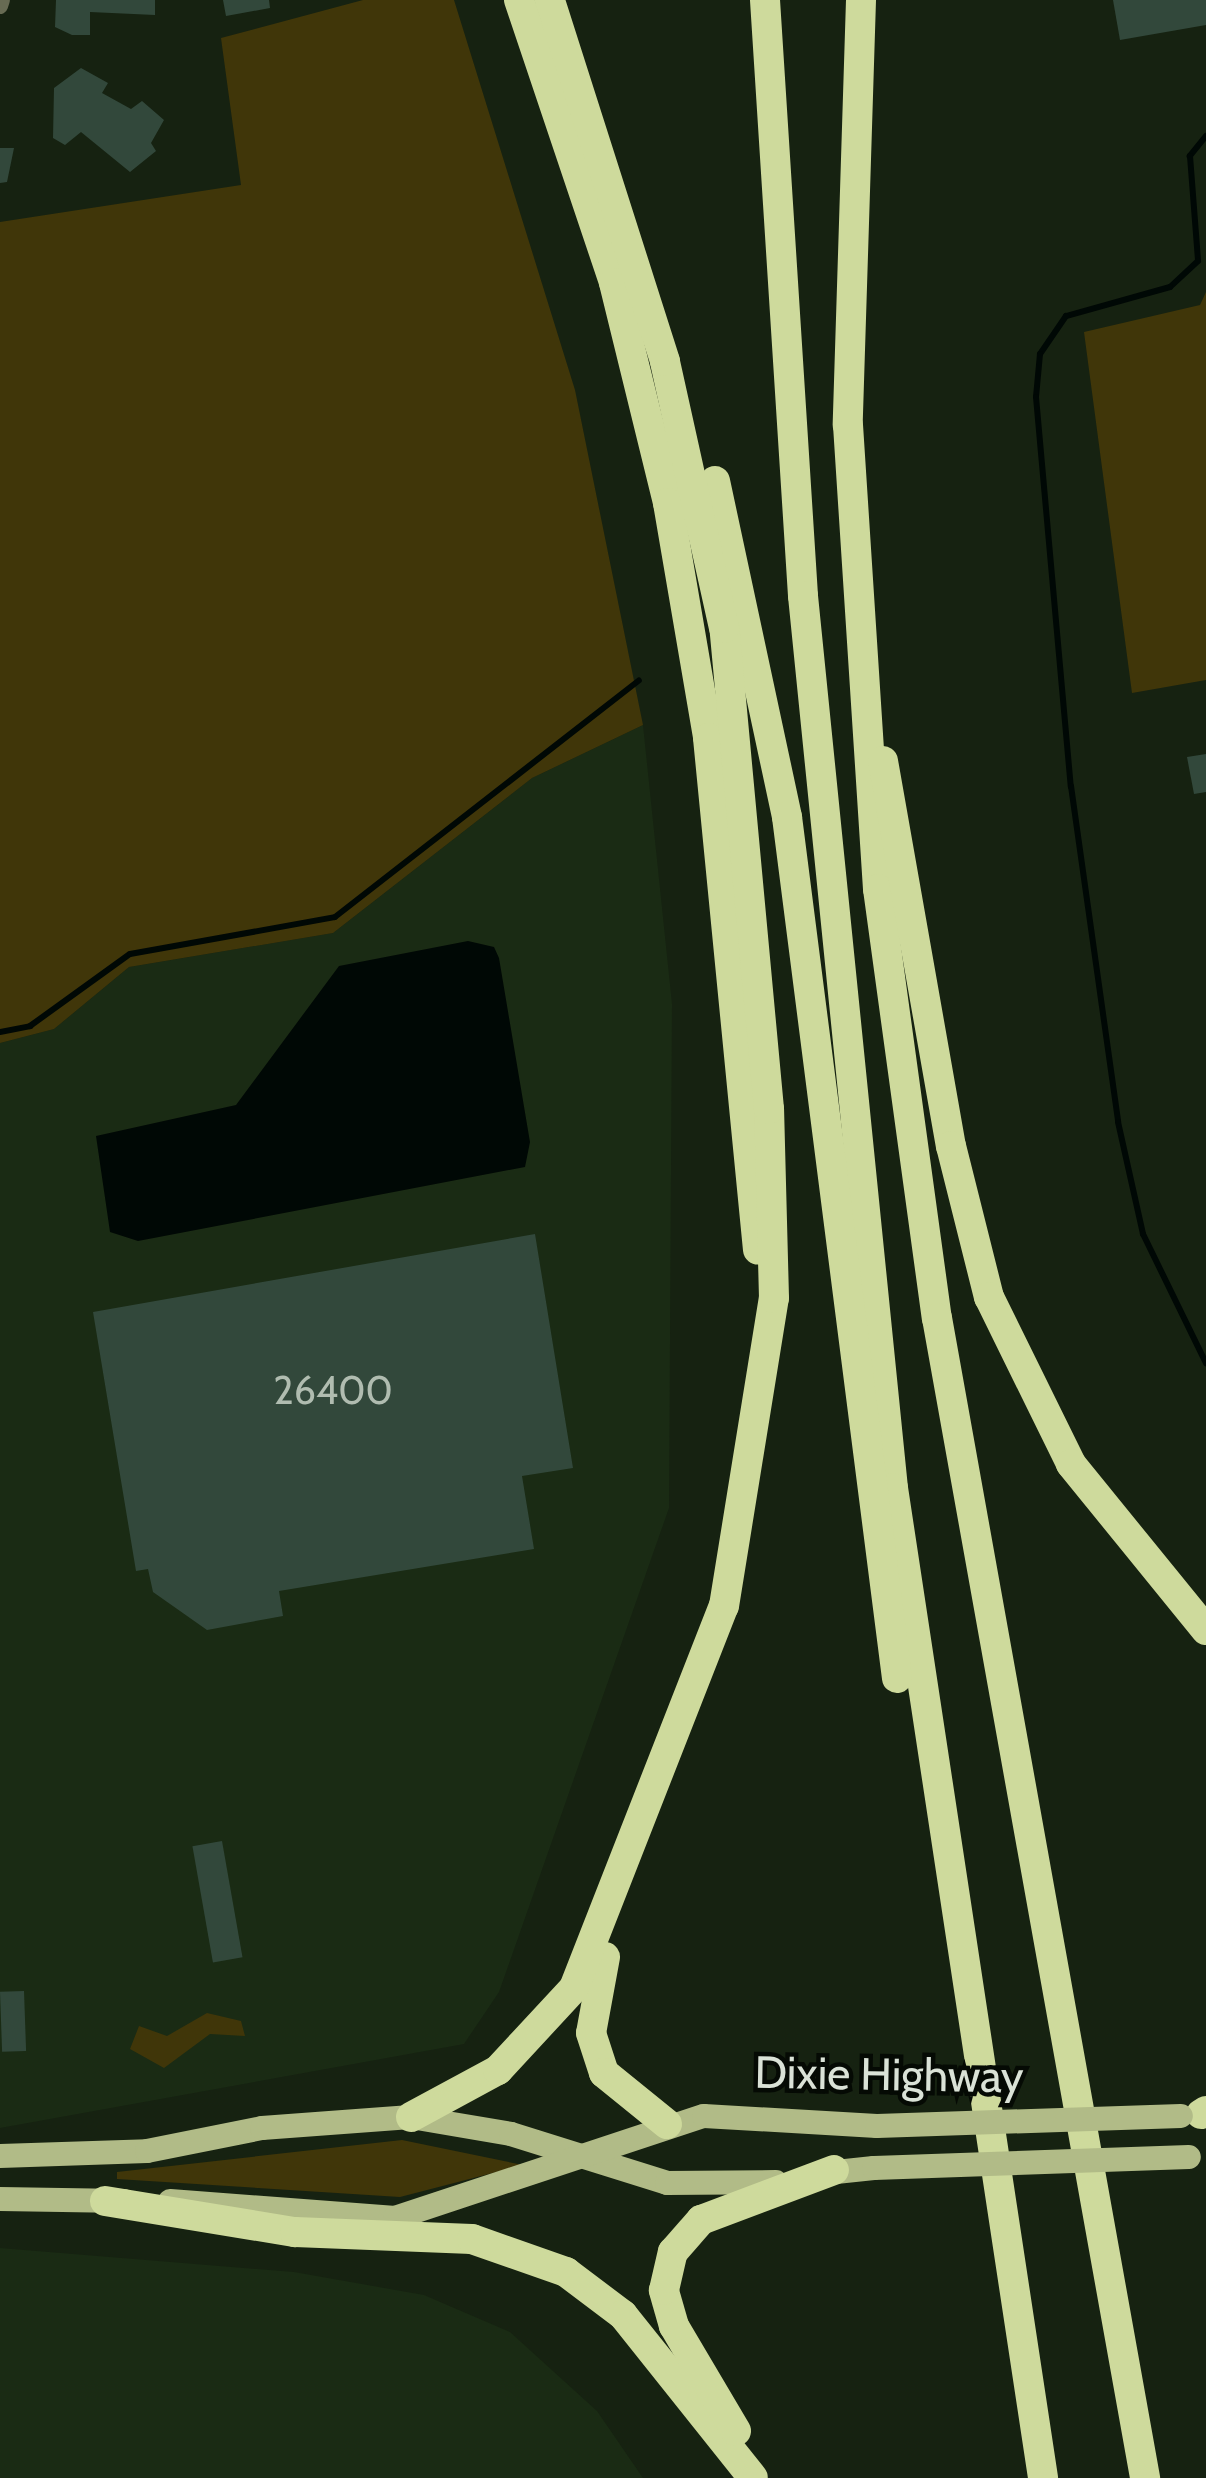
<!DOCTYPE html>
<style>
body{margin:0}
#map{position:relative;width:1206px;height:2478px;overflow:hidden;background:#162211;font-family:Cabin,sans-serif}
div>[style]{position:absolute}
.built>*{inset:0;background:#1a2b14}
.green>*{inset:0;background:#403609}
.water>*{inset:0;background:#000805}
.stream>*{height:6px;margin:-3px;padding:0 3px;transform-origin:3px;border-radius:3px;background:#000805}
.building>*{inset:0;background:#32483b;transform-origin:0 0}
.minor>*{height:16px;margin:-8px;padding:0 8px;transform-origin:8px;border-radius:8px;background:#676b53}
.primary>*{height:24px;margin:-12px;padding:0 12px;transform-origin:12px;border-radius:12px;background:#b1bb87}
.motorway>*{height:30px;margin:-15px;padding:0 15px;transform-origin:15px;border-radius:15px;background:#ceda9c}
.primary-bridge>*{height:24px;margin:-12px;padding:0 12px;transform-origin:12px;border-radius:12px;background:#b1bb87}
span{translate:-50% -50%;white-space:nowrap;text-align:center;line-height:1.15;-webkit-text-stroke:9px #050a04;paint-order:stroke}
.number-label{font-size:39px;color:#b0bcb0}
.number-label span{-webkit-text-stroke-width:0}
.street-label{font-size:45px;color:#dae2d7}
</style>
<div id="map">
<div class="built">
<i style="clip-path:polygon(643px 725px,672px 1004px,669px 1508px,499px 1992px,464px 2044px,0 2128px,0 1043px,54px 1029px,129px 967px,333px 933px,532px 778px)"></i>
<i style="clip-path:polygon(0 2248px,294px 2272px,424px 2295px,510px 2332px,597px 2411px,643px 2478px,0 2478px)"></i>
</div>
<div class="green">
<i style="clip-path:polygon(363px 0,454px 0,575px 390px,643px 725px,532px 778px,333px 933px,129px 967px,54px 1029px,0 1043px,0 222px,241px 185px,221px 38px)"></i>
<i style="clip-path:polygon(1206px 292px,1206px 680px,1132px 693px,1084px 332px,1200px 305px)"></i>
<i style="clip-path:polygon(207px 2013px,241px 2021px,245px 2036px,210px 2034px,164px 2068px,130px 2049px,139px 2026px,167px 2036px)"></i>
<i style="clip-path:polygon(402px 2140px,523px 2165px,400px 2197px,117px 2179px,117px 2172px)"></i>
</div>
<div class="water">
<i style="clip-path:polygon(468px 941px,494px 947px,499px 958px,530px 1142px,525px 1167px,138px 1241px,110px 1232px,96px 1136px,236px 1105px,339px 966px)"></i>
</div>
<div class="stream">
<i style="left:1206px;top:136px;width:26px;rotate:129deg"></i>
<i style="left:1190px;top:156px;width:105px;rotate:85.6deg"></i>
<i style="left:1198px;top:261px;width:38px;rotate:137deg"></i>
<i style="left:1170px;top:287px;width:108px;rotate:164.4deg"></i>
<i style="left:1066px;top:316px;width:46px;rotate:124.4deg"></i>
<i style="left:1040px;top:354px;width:43px;rotate:95.3deg"></i>
<i style="left:1036px;top:397px;width:391px;rotate:84.9deg"></i>
<i style="left:1071px;top:786px;width:339px;rotate:82deg"></i>
<i style="left:1118px;top:1122px;width:115px;rotate:77.4deg"></i>
<i style="left:1143px;top:1234px;width:144px;rotate:64deg"></i>
<i style="left:0;top:1032px;width:31px;rotate:-11deg"></i>
<i style="left:30px;top:1026px;width:123px;rotate:-35.8deg"></i>
<i style="left:130px;top:954px;width:208px;rotate:-10.2deg"></i>
<i style="left:335px;top:917px;width:385px;rotate:-37.9deg"></i>
</div>
<div class="building">
<i style="clip-path:polygon(56px 0,155px 0,155px 15px,90px 12px,90px 35px,72px 35px,55px 27px)"></i>
<i style="clip-path:polygon(223px 0,269px 0,270px 8px,226px 16px)"></i>
<i style="clip-path:polygon(1113px 0,1206px 0,1206px 25px,1120px 40px)"></i>
<i style="clip-path:polygon(81px 68px,108px 83px,102px 93px,131px 109px,142px 101px,164px 120px,151px 143px,156px 151px,130px 172px,81px 132px,65px 145px,53px 138px,54px 88px)"></i>
<i style="clip-path:polygon(0 148px,14px 148px,7px 182px,0 183px)"></i>
<i style="clip-path:polygon(1206px 754px,1206px 792px,1194px 794px,1187px 757px)"></i>
<i style="clip-path:polygon(535px 1234px,573px 1468px,522px 1476px,534px 1549px,279px 1591px,283px 1616px,207px 1630px,153px 1592px,148px 1569px,136px 1571px,93px 1312px)"></i>
<i style="left:222px;top:1841px;width:118px;height:30px;rotate:80deg"></i>
<i style="left:24px;top:1991px;width:60px;height:24px;rotate:88deg"></i>
</div>
<div class="minor">
<i style="left:0;top:6px;width:6px;rotate:-72deg"></i>
</div>
<div class="primary">
<i style="left:0;top:2156px;width:147px;rotate:-1.9deg"></i>
<i style="left:147px;top:2151px;width:117px;rotate:-11.3deg"></i>
<i style="left:262px;top:2128px;width:149px;rotate:-4.2deg"></i>
<i style="left:411px;top:2117px;width:101px;rotate:9.6deg"></i>
<i style="left:511px;top:2134px;width:164px;rotate:17.4deg"></i>
<i style="left:667px;top:2183px;width:109px;rotate:-0.5deg"></i>
<i style="left:817px;top:2174px;width:57px;rotate:-6deg"></i>
<i style="left:0;top:2199px;width:124px;rotate:0.9deg"></i>
<i style="left:170px;top:2201px;width:226px;rotate:4.3deg"></i>
<i style="left:395px;top:2218px;width:325px;rotate:-18.3deg"></i>
<i style="left:704px;top:2116px;width:173px;rotate:3.3deg"></i>
</div>
<div class="motorway">
<i style="left:519px;top:0;width:299px;rotate:71.4deg"></i>
<i style="left:614px;top:283px;width:227px;rotate:76.2deg"></i>
<i style="left:668px;top:503px;width:238px;rotate:80.3deg"></i>
<i style="left:708px;top:738px;width:514px;rotate:84.42deg"></i>
<i style="left:765px;top:0;width:597px;rotate:86.35deg"></i>
<i style="left:803px;top:596px;width:897px;rotate:84.24deg"></i>
<i style="left:893px;top:1488px;width:1001px;rotate:81.38deg"></i>
<i style="left:861px;top:0;width:425px;rotate:91.8deg"></i>
<i style="left:848px;top:425px;width:465px;rotate:86.3deg"></i>
<i style="left:878px;top:889px;width:433px;rotate:82.2deg"></i>
<i style="left:937px;top:1318px;width:1179px;rotate:79.83deg"></i>
<i style="left:715px;top:481px;width:344px;rotate:77.9deg"></i>
<i style="left:787px;top:817px;width:868px;rotate:82.72deg"></i>
<i style="left:883px;top:761px;width:391px;rotate:80deg"></i>
<i style="left:951px;top:1146px;width:156px;rotate:75.9deg"></i>
<i style="left:989px;top:1297px;width:186px;rotate:63.8deg"></i>
<i style="left:1071px;top:1464px;width:214px;rotate:50.9deg"></i>
<i style="left:605px;top:1957px;width:77px;rotate:100.4deg"></i>
<i style="left:591px;top:2033px;width:42px;rotate:72deg"></i>
<i style="left:604px;top:2073px;width:81px;rotate:39deg"></i>
<i style="left:1201px;top:2114px;width:6px;rotate:-31deg"></i>
<i style="left:411px;top:2117px;width:99px;rotate:-28.4deg"></i>
<i style="left:498px;top:2070px;width:112px;rotate:-47.2deg"></i>
<i style="left:574px;top:1988px;width:410px;rotate:-68.6deg"></i>
<i style="left:724px;top:1606px;width:312px;rotate:-80.8deg"></i>
<i style="left:774px;top:1298px;width:189px;rotate:-91.5deg"></i>
<i style="left:769px;top:1109px;width:483px;rotate:-95.3deg"></i>
<i style="left:724px;top:628px;width:273px;rotate:-102.5deg"></i>
<i style="left:665px;top:361px;width:379px;rotate:-107.7deg"></i>
<i style="left:105px;top:2201px;width:193px;rotate:9.3deg"></i>
<i style="left:295px;top:2232px;width:177px;rotate:2.3deg"></i>
<i style="left:472px;top:2239px;width:100px;rotate:19.3deg"></i>
<i style="left:566px;top:2272px;width:71px;rotate:37deg"></i>
<i style="left:623px;top:2315px;width:208px;rotate:51.4deg"></i>
<i style="left:736px;top:2431px;width:122px;rotate:-120.6deg"></i>
<i style="left:674px;top:2326px;width:37px;rotate:-106deg"></i>
<i style="left:664px;top:2290px;width:39px;rotate:-77deg"></i>
<i style="left:673px;top:2252px;width:43px;rotate:-48.8deg"></i>
<i style="left:701px;top:2220px;width:142px;rotate:-20.6deg"></i>
</div>
<div class="primary-bridge">
<i style="left:877px;top:2126px;width:304px;rotate:-1.9deg"></i>
<i style="left:874px;top:2168px;width:315px;rotate:-2deg"></i>
</div>
<div class="number-label">
<span style="left:333px;top:1390px">26400</span>
</div>
<div class="street-label">
<span style="left:889px;top:2075px;rotate:1deg">Dixie Highway</span>
</div>
</div>
